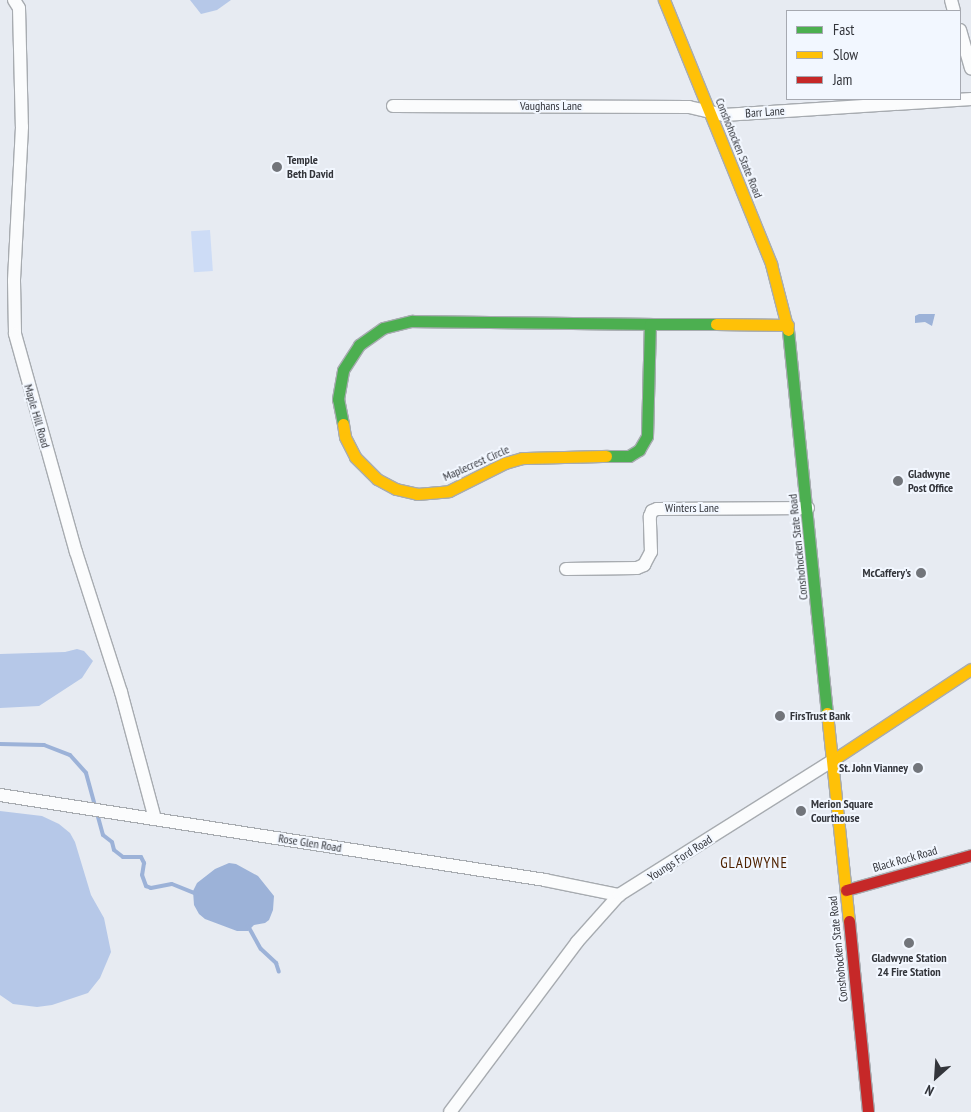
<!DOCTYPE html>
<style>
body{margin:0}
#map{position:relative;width:971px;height:1112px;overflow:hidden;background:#e7ebf2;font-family:"PT Sans Narrow",sans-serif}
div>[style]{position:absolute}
.green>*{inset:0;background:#cddcf6;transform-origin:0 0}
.forest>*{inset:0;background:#b6c8e8}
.water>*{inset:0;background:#9cb2d8}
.stream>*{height:4px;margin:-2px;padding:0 2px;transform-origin:2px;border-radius:2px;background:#9cb2d8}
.roads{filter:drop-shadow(1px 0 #a7abb0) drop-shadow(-1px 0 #a7abb0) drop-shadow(0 1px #a7abb0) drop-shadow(0 -1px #a7abb0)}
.street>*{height:12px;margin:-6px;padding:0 6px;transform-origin:6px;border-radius:6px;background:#fbfcfd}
.fast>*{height:11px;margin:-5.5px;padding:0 5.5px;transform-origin:5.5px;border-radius:5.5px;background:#4caf50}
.slow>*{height:11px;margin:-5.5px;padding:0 5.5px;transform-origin:5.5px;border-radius:5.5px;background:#ffc107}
.jam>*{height:11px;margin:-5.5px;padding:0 5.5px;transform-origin:5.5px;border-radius:5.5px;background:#c62828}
.dots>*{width:14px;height:14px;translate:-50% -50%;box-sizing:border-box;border:2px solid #f2f7ff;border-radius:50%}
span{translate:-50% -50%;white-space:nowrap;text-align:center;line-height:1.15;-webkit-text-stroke:4px #f2f7ff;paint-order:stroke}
.street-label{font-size:12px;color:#33353b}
.poi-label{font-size:12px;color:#33353b;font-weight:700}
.left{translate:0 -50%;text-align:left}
.right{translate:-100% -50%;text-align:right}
.quarter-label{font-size:15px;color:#4f2200;letter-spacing:1px}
.legend{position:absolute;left:786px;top:10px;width:175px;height:90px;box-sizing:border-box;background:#f2f7ff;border:1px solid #a6a9b1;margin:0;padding:6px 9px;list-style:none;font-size:15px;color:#33353b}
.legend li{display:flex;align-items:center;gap:10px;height:25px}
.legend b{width:25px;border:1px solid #a6a9b1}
.north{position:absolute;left:911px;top:1052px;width:50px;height:50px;-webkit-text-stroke:4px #f2f7ff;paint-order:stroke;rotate:206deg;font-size:14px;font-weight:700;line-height:20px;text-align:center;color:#33353b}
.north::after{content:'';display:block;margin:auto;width:18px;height:22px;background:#33353b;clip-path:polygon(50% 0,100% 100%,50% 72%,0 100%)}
</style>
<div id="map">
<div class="green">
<i style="left:210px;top:230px;width:41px;height:19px;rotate:86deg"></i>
</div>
<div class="forest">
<i style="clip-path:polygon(190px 0,231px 0,217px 10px,201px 14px)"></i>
<i style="clip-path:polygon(77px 649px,84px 651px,93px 661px,82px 678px,39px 706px,0 708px,0 654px,65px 652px)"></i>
<i style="clip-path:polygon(0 811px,42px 816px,59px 824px,70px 833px,75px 842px,91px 895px,104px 918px,111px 952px,100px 978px,88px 993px,52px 1005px,37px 1007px,13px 1004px,0 995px)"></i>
</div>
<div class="water">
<i style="clip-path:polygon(919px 314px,935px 314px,932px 326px,925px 322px,915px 323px,915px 316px)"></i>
<i style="clip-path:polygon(229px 863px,236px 864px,258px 876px,274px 896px,273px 910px,269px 920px,265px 923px,254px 925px,248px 931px,237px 931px,205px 919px,199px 914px,194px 905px,193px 891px,197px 883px,215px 869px)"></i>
</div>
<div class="stream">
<i style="left:0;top:744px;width:44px;rotate:1.3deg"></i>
<i style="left:44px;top:745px;width:28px;rotate:21deg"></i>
<i style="left:70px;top:755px;width:24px;rotate:48deg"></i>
<i style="left:86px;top:773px;width:64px;rotate:74.7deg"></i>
<i style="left:103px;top:835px;width:11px;rotate:38deg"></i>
<i style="left:112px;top:842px;width:8px;rotate:76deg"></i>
<i style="left:114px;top:850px;width:11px;rotate:38deg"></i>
<i style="left:123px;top:857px;width:18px"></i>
<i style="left:141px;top:857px;width:7px;rotate:63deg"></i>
<i style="left:144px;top:863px;width:12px;rotate:99deg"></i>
<i style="left:142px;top:875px;width:12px;rotate:70deg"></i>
<i style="left:146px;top:886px;width:5px;rotate:22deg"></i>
<i style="left:151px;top:888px;width:21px;rotate:-11deg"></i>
<i style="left:172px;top:884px;width:27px;rotate:22deg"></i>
<i style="left:248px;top:926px;width:26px;rotate:61deg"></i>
<i style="left:261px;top:949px;width:21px;rotate:43deg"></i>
<i style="left:276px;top:963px;width:9px;rotate:72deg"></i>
</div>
<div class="roads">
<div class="street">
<i style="left:14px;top:0;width:9px;rotate:58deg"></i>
<i style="left:19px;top:8px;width:119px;rotate:88.6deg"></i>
<i style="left:22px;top:127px;width:154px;rotate:93deg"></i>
<i style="left:14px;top:281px;width:53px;rotate:88.9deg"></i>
<i style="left:15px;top:334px;width:226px;rotate:74.4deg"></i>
<i style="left:76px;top:552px;width:147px;rotate:72.2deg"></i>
<i style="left:121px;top:692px;width:131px;rotate:75deg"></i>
<i style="left:951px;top:0;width:11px;rotate:75deg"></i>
<i style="left:960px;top:30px;width:40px;rotate:74deg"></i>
<i style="left:393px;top:106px;width:296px;rotate:0.2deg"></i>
<i style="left:689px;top:107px;width:36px;rotate:13deg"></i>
<i style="left:724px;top:115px;width:248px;rotate:-3.7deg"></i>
<i style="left:566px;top:569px;width:71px;rotate:-0.8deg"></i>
<i style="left:637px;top:568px;width:8px;rotate:-23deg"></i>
<i style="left:644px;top:565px;width:15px;rotate:-62deg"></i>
<i style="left:651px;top:552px;width:36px;rotate:-92deg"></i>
<i style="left:650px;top:516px;width:5px;rotate:-68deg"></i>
<i style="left:652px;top:511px;width:5px;rotate:-22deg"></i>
<i style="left:657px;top:509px;width:151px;rotate:-0.4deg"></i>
<i style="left:0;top:795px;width:552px;rotate:8.86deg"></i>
<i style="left:545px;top:880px;width:76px;rotate:11.5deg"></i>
<i style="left:450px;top:1112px;width:212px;rotate:-53.2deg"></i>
<i style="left:577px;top:942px;width:63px;rotate:-48.2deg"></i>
<i style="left:619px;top:895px;width:253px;rotate:-32.2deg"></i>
</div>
<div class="fast">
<i style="left:788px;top:330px;width:385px;rotate:84.2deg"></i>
<i style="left:343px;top:424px;width:25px;rotate:-101deg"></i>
<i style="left:338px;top:399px;width:29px;rotate:-80deg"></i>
<i style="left:343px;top:370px;width:30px;rotate:-57deg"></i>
<i style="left:359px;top:345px;width:29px;rotate:-35deg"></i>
<i style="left:383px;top:328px;width:30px;rotate:-14deg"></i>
<i style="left:412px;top:321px;width:238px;rotate:0.7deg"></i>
<i style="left:606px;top:456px;width:23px"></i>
<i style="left:629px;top:456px;width:12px;rotate:-31deg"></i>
<i style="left:639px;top:450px;width:16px;rotate:-60deg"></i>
<i style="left:647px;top:436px;width:112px;rotate:-88.5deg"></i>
<i style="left:650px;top:324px;width:66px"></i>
</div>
<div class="slow">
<i style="left:664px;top:0;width:285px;rotate:67.9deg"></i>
<i style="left:771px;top:264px;width:68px;rotate:75.6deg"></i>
<i style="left:716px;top:324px;width:72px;rotate:0.8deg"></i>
<i style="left:343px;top:424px;width:13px;rotate:81deg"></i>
<i style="left:345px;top:437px;width:22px;rotate:63deg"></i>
<i style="left:355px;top:457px;width:31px;rotate:45deg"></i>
<i style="left:377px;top:479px;width:21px;rotate:28deg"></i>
<i style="left:396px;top:489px;width:22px;rotate:13deg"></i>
<i style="left:417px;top:494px;width:32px;rotate:-5deg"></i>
<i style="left:449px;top:491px;width:63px;rotate:-26.6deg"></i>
<i style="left:505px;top:463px;width:18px;rotate:-16deg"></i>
<i style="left:522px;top:458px;width:84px;rotate:-1.4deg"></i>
<i style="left:827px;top:713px;width:209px;rotate:84deg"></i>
<i style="left:833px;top:760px;width:165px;rotate:-33.4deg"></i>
</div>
<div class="jam">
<i style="left:846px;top:890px;width:130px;rotate:-15.6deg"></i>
<i style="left:849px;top:921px;width:192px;rotate:84.3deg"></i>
</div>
</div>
<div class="dots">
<i style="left:277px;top:167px;background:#72757b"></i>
<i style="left:898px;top:481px;background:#72757b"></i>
<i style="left:921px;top:573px;background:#72757b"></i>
<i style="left:780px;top:716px;background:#72757b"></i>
<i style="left:918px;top:768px;background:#72757b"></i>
<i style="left:801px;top:811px;background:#72757b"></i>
<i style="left:909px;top:943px;background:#72757b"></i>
</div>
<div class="street-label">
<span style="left:551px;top:106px">Vaughans Lane</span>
<span style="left:765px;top:112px;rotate:-4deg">Barr Lane</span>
<span style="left:739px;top:148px;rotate:68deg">Conshohocken State Road</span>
<span style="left:37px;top:416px;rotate:74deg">Maple Hill Road</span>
<span style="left:476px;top:463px;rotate:-24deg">Maplecrest Circle</span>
<span style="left:692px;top:508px">Winters Lane</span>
<span style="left:798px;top:547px;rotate:-96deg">Conshohocken State Road</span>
<span style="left:310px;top:843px;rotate:9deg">Rose Glen Road</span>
<span style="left:680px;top:858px;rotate:-33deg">Youngs Ford Road</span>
<span style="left:905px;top:859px;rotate:-16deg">Black Rock Road</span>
<span style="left:838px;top:949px;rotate:-96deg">Conshohocken State Road</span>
</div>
<div class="poi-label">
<span class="left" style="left:287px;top:167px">Temple<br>Beth David</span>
<span class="left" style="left:908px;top:481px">Gladwyne<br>Post Office</span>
<span class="right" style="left:911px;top:573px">McCaffery's</span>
<span class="left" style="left:790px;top:716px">FirsTrust Bank</span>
<span class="right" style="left:908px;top:768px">St. John Vianney</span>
<span class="left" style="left:811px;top:811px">Merion Square<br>Courthouse</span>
<span style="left:909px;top:965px">Gladwyne Station<br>24 Fire Station</span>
</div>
<div class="quarter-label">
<span style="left:754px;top:863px">GLADWYNE</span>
</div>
<ul class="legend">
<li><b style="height:6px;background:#4caf50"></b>Fast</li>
<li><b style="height:6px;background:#ffc107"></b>Slow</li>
<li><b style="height:6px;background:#c62828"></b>Jam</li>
</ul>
<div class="north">N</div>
</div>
